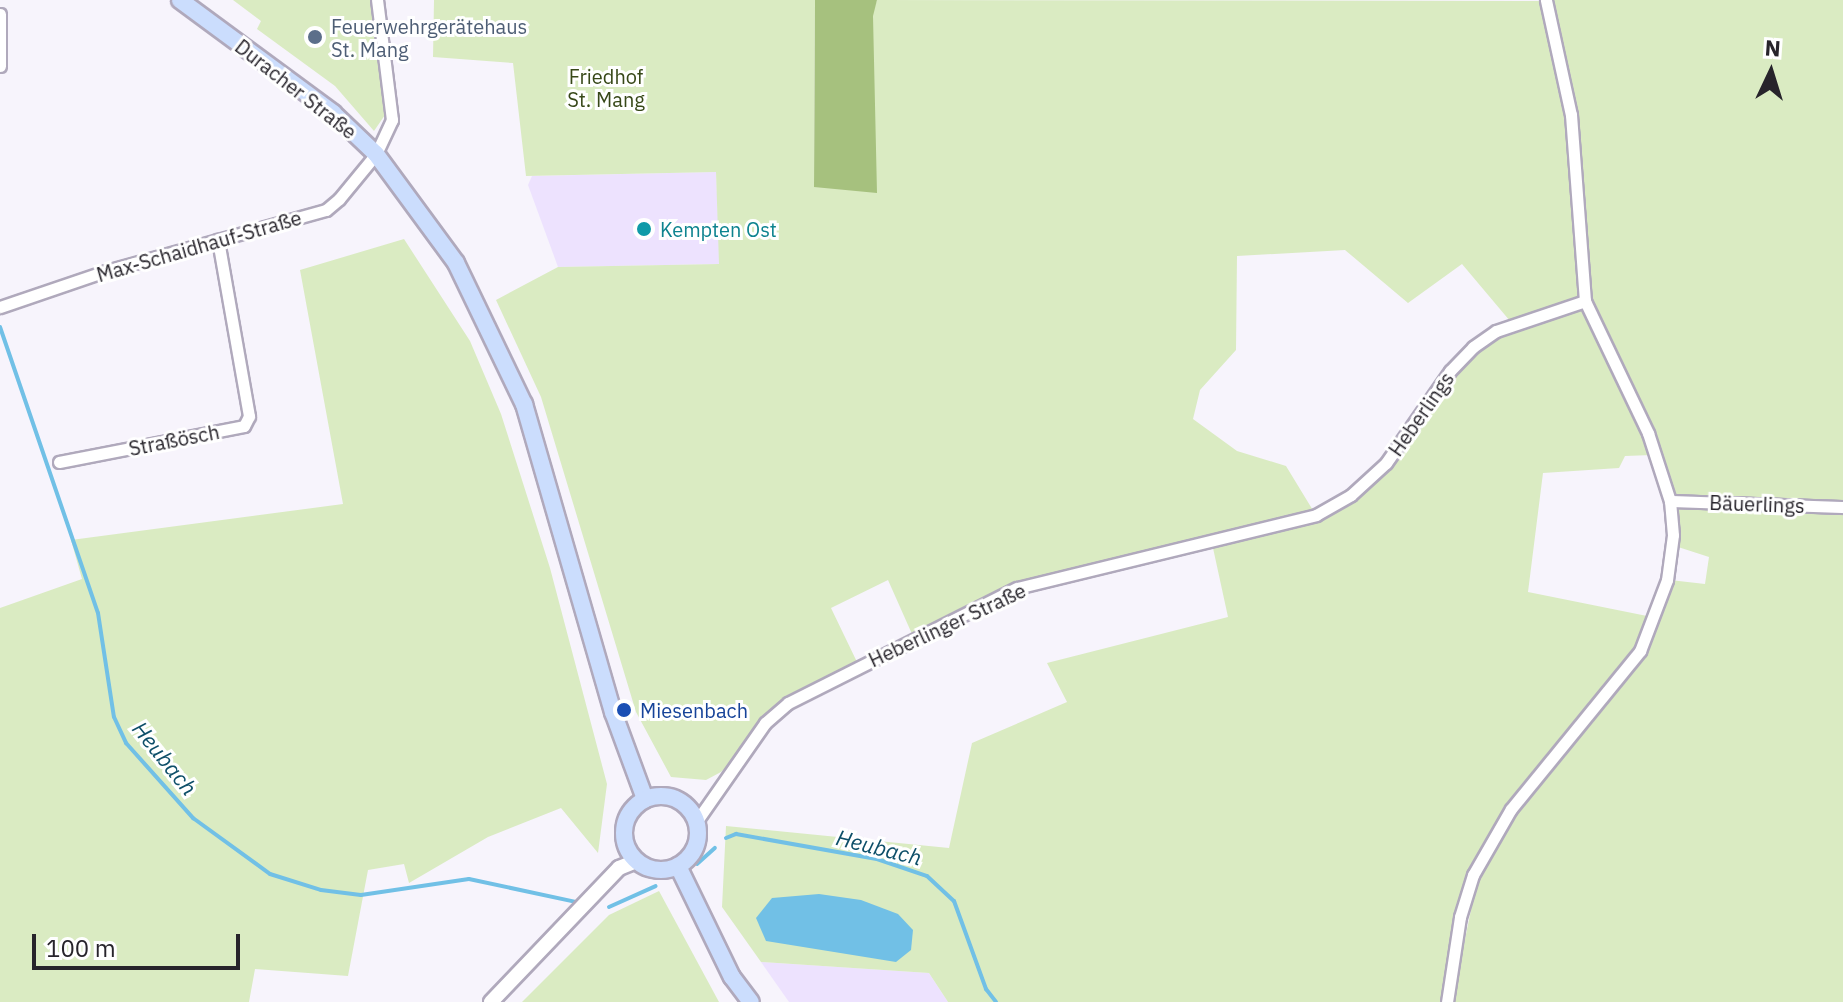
<!DOCTYPE html>
<meta charset="utf-8">
<style>
body{margin:0}
#map{position:relative;width:1843px;height:1002px;overflow:hidden;background:#f7f4fc;font-family:"IBM Plex Sans",sans-serif}
div>[style]{position:absolute}
.built>*{inset:0;background:#ede2fe}
.green>*{inset:0;background:#daebc2}
.forest>*{inset:0;background:#a6c17e}
.water>*{inset:0;background:#71c0e6}
.stream>*{height:4px;margin:-2px;padding:0 2px;transform-origin:2px;border-radius:2px;background:#71c0e6}
.roads{filter:drop-shadow(2px 0 #b0a9bc) drop-shadow(-2px 0 #b0a9bc) drop-shadow(0 2px #b0a9bc) drop-shadow(0 -2px #b0a9bc)}
.minor>*{height:11px;margin:-5.5px;padding:0 5.5px;transform-origin:5.5px;border-radius:5.5px;background:#fff}
.tertiary>*{height:14px;margin:-7px;padding:0 7px;transform-origin:7px;border-radius:7px;background:#fff}
.secondary>*{height:16px;margin:-8px;padding:0 8px;transform-origin:8px;border-radius:8px;background:#cbddfd}
.secondary>.ring{margin:-8px;padding:0;box-sizing:content-box;background:none;border:16px solid #cbddfd;border-radius:50%}
.dots>*{width:22px;height:22px;translate:-50% -50%;box-sizing:border-box;border:4px solid #fff;border-radius:50%}
span{translate:-50% -50%;white-space:nowrap;text-align:center;line-height:1.15;-webkit-text-stroke:6px #fff;paint-order:stroke}
.service-label{font-size:20px;color:#4e5e75}
.left{translate:0 -50%;text-align:left}
.park-label{font-size:20px;color:#374818}
.street-label{font-size:20px;color:#27242b}
.culture-label{font-size:20px;color:#0d838f}
.transit-label{font-size:20px;color:#164399}
.water-label{font-size:22px;color:#0e4f69;font-style:italic}
.north{position:absolute;left:1731px;top:32px;width:80px;height:80px;-webkit-text-stroke:6px #fff;paint-order:stroke;rotate:4deg;font-size:22px;font-weight:700;line-height:32px;text-align:center;color:#27242b}
.north::after{content:'';display:block;margin:auto;width:28px;height:36px;background:#27242b;clip-path:polygon(50% 0,100% 100%,50% 72%,0 100%)}
.scale{position:absolute;left:32px;top:934px;width:208px;height:36px;box-sizing:border-box;border:4px solid #27242b;border-top:0;padding-left:10px;font-size:24px;line-height:28px;white-space:nowrap;color:#27242b;-webkit-text-stroke:6px #fff;paint-order:stroke}
</style>
<div id="map">
<div class="built">
<i style="clip-path:polygon(716px 172px,720px 264px,558px 267px,528px 185px,532px 176px)"></i>
<i style="clip-path:polygon(761px 962px,929px 973px,948px 1002px,789px 1002px)"></i>
</div>
<div class="green">
<i style="clip-path:polygon(233px 0,371px 0,387px 112px,374px 131px,335px 86px,257px 29px,261px 21px)"></i>
<i style="clip-path:polygon(434px 0,815px 0,814px 187px,877px 0,1541px 1px,1567px 115px,1580px 297px,1510px 321px,1462px 264px,1408px 303px,1345px 250px,1237px 256px,1236px 350px,1200px 390px,1193px 419px,1237px 451px,1286px 466px,1314px 512px,1014px 582px,912px 634px,888px 580px,831px 608px,857px 662px,784px 700px,761px 720px,737px 757px,721px 772px,706px 780px,671px 777px,636px 712px,541px 397px,496px 300px,558px 267px,719px 264px,716px 172px,526px 176px,513px 63px,433px 57px)"></i>
<i style="clip-path:polygon(1552px 0,1843px 0,1843px 503px,1674px 497px,1589px 302px,1574px 113px)"></i>
<i style="clip-path:polygon(404px 239px,470px 341px,501px 414px,550px 568px,607px 784px,598px 853px,561px 808px,488px 837px,409px 883px,404px 864px,368px 870px,348px 976px,255px 969px,249px 1002px,0 1002px,0 608px,82px 579px,71px 540px,343px 504px,300px 270px)"></i>
<i style="clip-path:polygon(1582px 307px,1652px 455px,1625px 456px,1619px 468px,1543px 473px,1528px 592px,1652px 617px,1636px 650px,1487px 839px,1456px 917px,1443px 1002px,948px 1002px,929px 973px,761px 962px,722px 907px,726px 826px,949px 848px,972px 743px,1067px 702px,1047px 663px,1228px 617px,1213px 548px,1318px 520px,1357px 500px,1475px 349px,1499px 334px)"></i>
<i style="clip-path:polygon(1675px 505px,1843px 512px,1843px 1002px,1452px 1002px,1478px 876px,1515px 812px,1581px 736px,1643px 652px,1670px 580px,1705px 584px,1709px 557px,1675px 546px)"></i>
<i style="clip-path:polygon(659px 891px,719px 1002px,522px 1002px,609px 915px)"></i>
</div>
<div class="forest">
<i style="clip-path:polygon(815px 0,877px 0,873px 16px,877px 193px,814px 187px)"></i>
</div>
<div class="water">
<i style="clip-path:polygon(819px 894px,861px 900px,898px 914px,913px 930px,911px 950px,896px 962px,766px 941px,756px 918px,772px 898px)"></i>
</div>
<div class="stream">
<i style="left:0;top:327px;width:302px;rotate:71.1deg"></i>
<i style="left:98px;top:613px;width:105px;rotate:81.3deg"></i>
<i style="left:114px;top:717px;width:29px;rotate:65deg"></i>
<i style="left:126px;top:743px;width:101px;rotate:48.2deg"></i>
<i style="left:193px;top:818px;width:95px;rotate:36deg"></i>
<i style="left:270px;top:874px;width:53px;rotate:17.4deg"></i>
<i style="left:321px;top:890px;width:40px;rotate:7.1deg"></i>
<i style="left:361px;top:895px;width:109px;rotate:-8.4deg"></i>
<i style="left:469px;top:879px;width:109px;rotate:12.1deg"></i>
<i style="left:726px;top:838px;width:11px;rotate:-22deg"></i>
<i style="left:736px;top:834px;width:143px;rotate:10.1deg"></i>
<i style="left:877px;top:859px;width:53px;rotate:18.8deg"></i>
<i style="left:927px;top:876px;width:37px;rotate:43deg"></i>
<i style="left:954px;top:901px;width:94px;rotate:70deg"></i>
<i style="left:986px;top:989px;width:16px;rotate:52deg"></i>
<i style="left:697px;top:864px;width:24px;rotate:-42deg"></i>
<i style="left:609px;top:907px;width:51px;rotate:-24.1deg"></i>
</div>
<div class="roads">
<div class="minor">
<i style="left:0;top:14px;width:52px;rotate:90deg"></i>
<i style="left:0;top:307px;width:112px;rotate:-18.8deg"></i>
<i style="left:106px;top:271px;width:228px;rotate:-15.5deg"></i>
<i style="left:326px;top:210px;width:17px;rotate:-40deg"></i>
<i style="left:339px;top:199px;width:58px;rotate:-50.6deg"></i>
<i style="left:376px;top:154px;width:38px;rotate:-65deg"></i>
<i style="left:392px;top:120px;width:121px;rotate:-97.1deg"></i>
<i style="left:59px;top:462px;width:188px;rotate:-11deg"></i>
<i style="left:244px;top:426px;width:11px;rotate:-63deg"></i>
<i style="left:249px;top:416px;width:179px;rotate:-100deg"></i>
<i style="left:1670px;top:501px;width:173px;rotate:2deg"></i>
<i style="left:696px;top:822px;width:121px;rotate:-55.1deg"></i>
<i style="left:765px;top:723px;width:30px;rotate:-41deg"></i>
<i style="left:788px;top:703px;width:256px;rotate:-26.7deg"></i>
<i style="left:1017px;top:588px;width:308px;rotate:-13.7deg"></i>
<i style="left:1316px;top:515px;width:40px;rotate:-29.7deg"></i>
<i style="left:1351px;top:495px;width:47px;rotate:-42.4deg"></i>
<i style="left:1386px;top:463px;width:112px;rotate:-55.2deg"></i>
<i style="left:1450px;top:371px;width:33px;rotate:-46deg"></i>
<i style="left:1473px;top:347px;width:28px;rotate:-35deg"></i>
<i style="left:1496px;top:331px;width:94px;rotate:-18.6deg"></i>
<i style="left:1447px;top:1002px;width:86px;rotate:-81.3deg"></i>
<i style="left:1460px;top:917px;width:44px;rotate:-72.8deg"></i>
<i style="left:1473px;top:875px;width:76px;rotate:-60.1deg"></i>
<i style="left:1511px;top:809px;width:204px;rotate:-50.8deg"></i>
<i style="left:1640px;top:651px;width:76px;rotate:-69.2deg"></i>
<i style="left:1667px;top:580px;width:45px;rotate:-82.4deg"></i>
<i style="left:1673px;top:535px;width:34px;rotate:-95deg"></i>
<i style="left:1670px;top:501px;width:71px;rotate:-107.9deg"></i>
<i style="left:1648px;top:433px;width:146px;rotate:-115.5deg"></i>
<i style="left:1585px;top:301px;width:187px;rotate:-94.3deg"></i>
<i style="left:1571px;top:115px;width:118px;rotate:-102.3deg"></i>
</div>
<div class="tertiary">
<i style="left:491px;top:1002px;width:185px;rotate:-46.3deg"></i>
<i style="left:619px;top:868px;width:18px;rotate:-22deg"></i>
</div>
<div class="secondary">
<i style="left:180px;top:0;width:190px;rotate:36.4deg"></i>
<i style="left:333px;top:113px;width:59px;rotate:43.6deg"></i>
<i style="left:376px;top:154px;width:135px;rotate:53.7deg"></i>
<i style="left:456px;top:263px;width:157px;rotate:64.3deg"></i>
<i style="left:524px;top:404px;width:321px;rotate:73.9deg"></i>
<i style="left:613px;top:712px;width:93px;rotate:69.8deg"></i>
<i class="ring" style="left:624px;top:796px;width:58px;height:58px"></i>
<i style="left:678px;top:866px;width:123px;rotate:64.1deg"></i>
<i style="left:732px;top:977px;width:31px;rotate:53deg"></i>
</div>
</div>
<div class="dots">
<i style="left:315px;top:37px;background:#5c6f8a"></i>
<i style="left:644px;top:229px;background:#0f9aa8"></i>
<i style="left:624px;top:710px;background:#1a4fb4"></i>
</div>
<div class="service-label">
<span class="left" style="left:331px;top:38px">Feuerwehrgerätehaus<br>St. Mang</span>
</div>
<div class="park-label">
<span style="left:606px;top:88px">Friedhof<br>St. Mang</span>
</div>
<div class="street-label">
<span style="left:296px;top:89px;rotate:38deg">Duracher Straße</span>
<span style="left:199px;top:246px;rotate:-16deg">Max-Schaidhauf-Straße</span>
<span style="left:1421px;top:414px;rotate:-55deg">Heberlings</span>
<span style="left:174px;top:440px;rotate:-11deg">Straßösch</span>
<span style="left:1757px;top:504px;rotate:2deg">Bäuerlings</span>
<span style="left:947px;top:625px;rotate:-25deg">Heberlinger Straße</span>
</div>
<div class="culture-label">
<span class="left" style="left:660px;top:229px">Kempten Ost</span>
</div>
<div class="transit-label">
<span class="left" style="left:640px;top:710px">Miesenbach</span>
</div>
<div class="water-label">
<span style="left:165px;top:758px;rotate:51deg">Heubach</span>
<span style="left:879px;top:847px;rotate:14deg">Heubach</span>
</div>
<div class="north">N</div>
<div class="scale">100 m</div>
</div>
